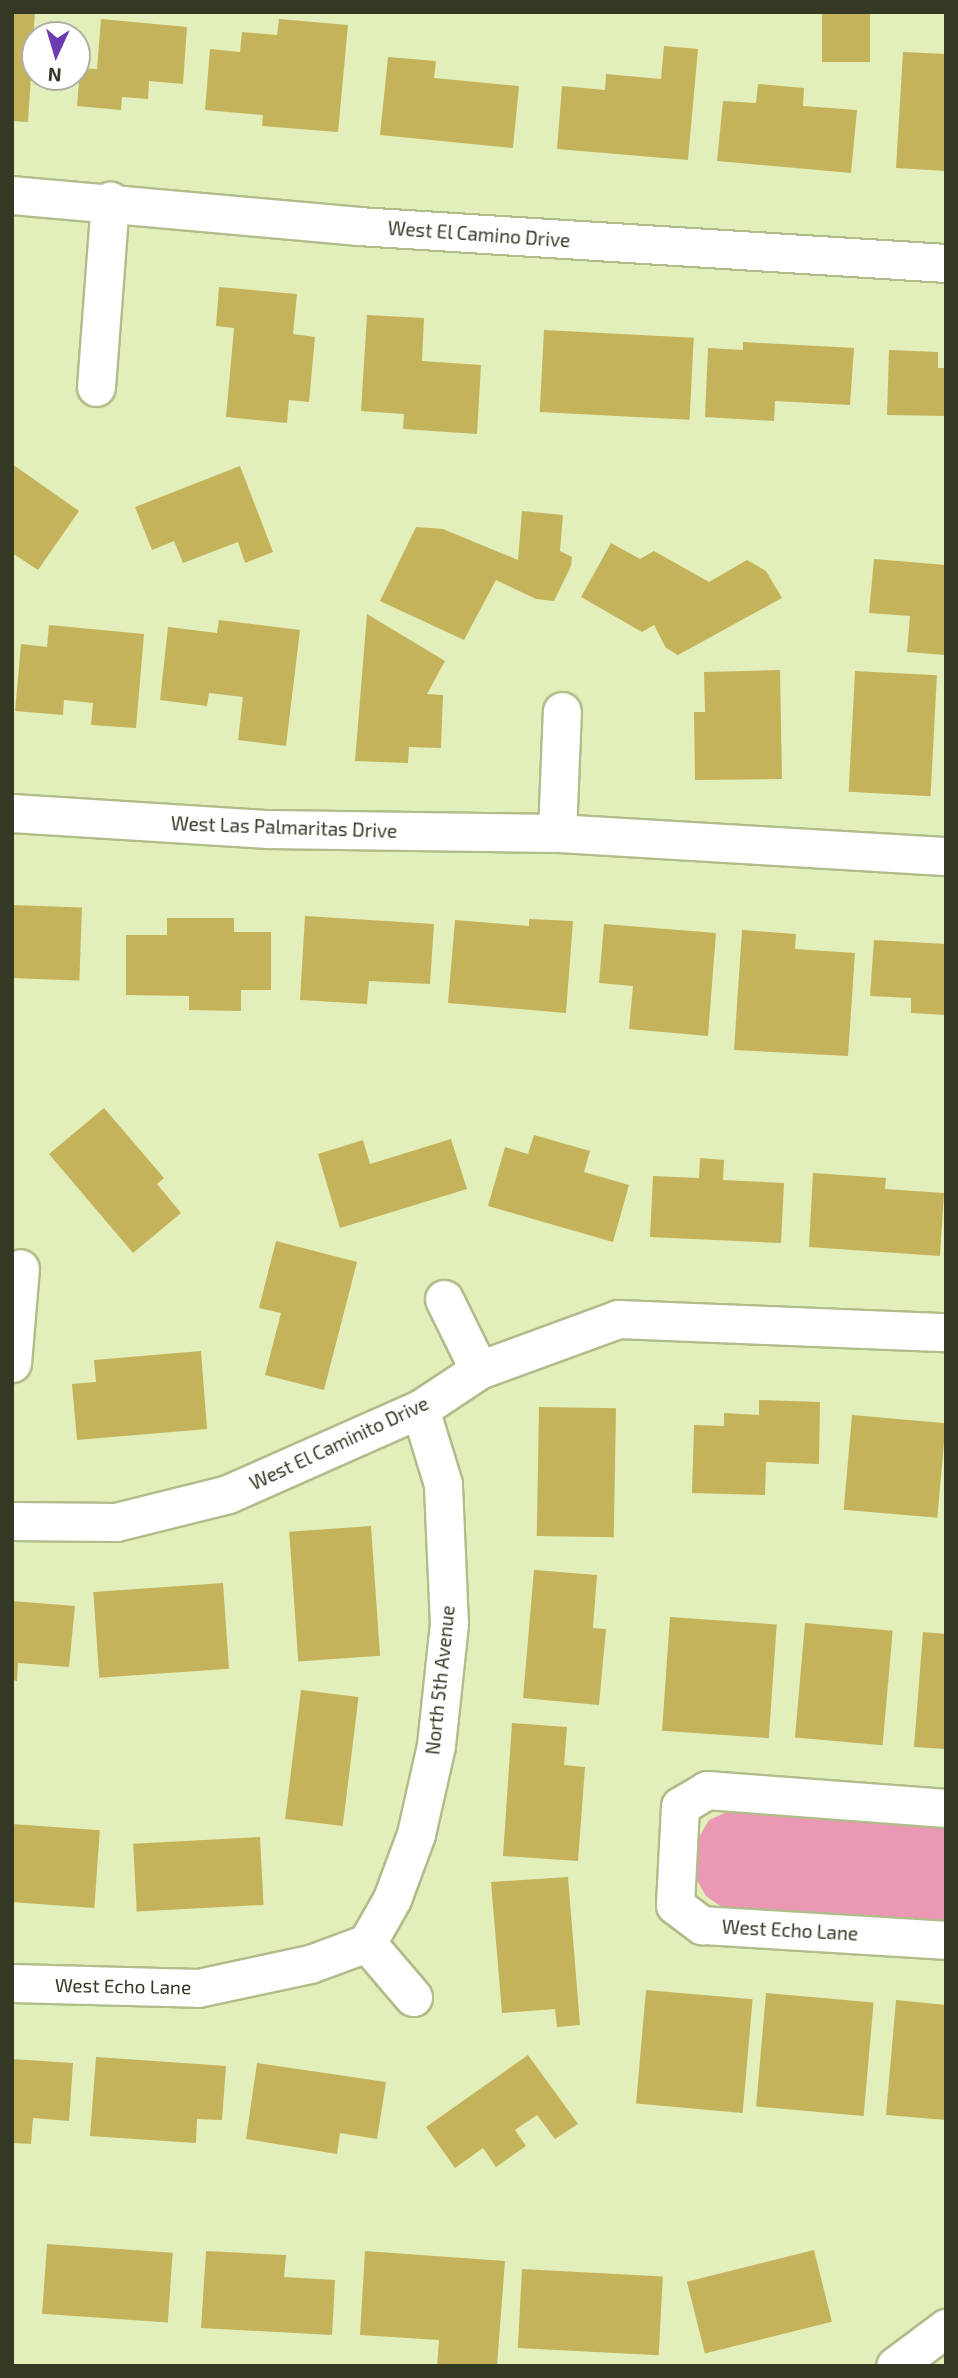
<!DOCTYPE html>
<style>
body{margin:0}
#map{position:relative;width:958px;height:2378px;overflow:hidden;background:#e3efbb;font-family:"Exo 2",sans-serif}
div>[style]{position:absolute}
.green>*{inset:0;background:#ea98b3}
.building>*{inset:0;background:#c4b35b;transform-origin:0 0}
.roads{filter:drop-shadow(2px 0 #b1bc8a) drop-shadow(-2px 0 #b1bc8a) drop-shadow(0 2px #b1bc8a) drop-shadow(0 -2px #b1bc8a)}
.minor>*{height:37px;margin:-18.5px;padding:0 18.5px;transform-origin:18.5px;border-radius:18.5px;background:#fff}
span{translate:-50% -50%;white-space:nowrap;text-align:center;line-height:1.15;-webkit-text-stroke:5px #fff;paint-order:stroke}
.street-label{font-size:19px;color:#343924}
.frame{position:absolute;inset:0;border:14px solid #343924;pointer-events:none}
.north{position:absolute;left:21px;top:21px;width:70px;height:70px;box-sizing:border-box;background:#fff;border:2px solid #aeb0a7;border-radius:50%;rotate:184deg;font-size:19px;font-weight:700;line-height:28px;text-align:center;color:#343924}
.north::after{content:'';display:block;margin:auto;width:24px;height:32px;background:#6c3ab1;clip-path:polygon(50% 0,100% 100%,50% 72%,0 100%)}
</style>
<div id="map">
<div class="green">
<i style="clip-path:polygon(727px 1812px,946px 1828px,946px 1922px,722px 1907px,706px 1896px,697px 1880px,699px 1837px,709px 1820px)"></i>
</div>
<div class="building">
<i style="clip-path:polygon(12px 12px,35px 12px,28px 122px,12px 121px)"></i>
<i style="left:822px;top:12px;width:48px;height:50px"></i>
<i style="clip-path:polygon(101px 19px,187px 27px,183px 84px,149px 81px,148px 99px,122px 97px,121px 110px,77px 106px,80px 68px,97px 69px)"></i>
<i style="clip-path:polygon(279px 19px,348px 25px,338px 132px,262px 126px,263px 115px,205px 110px,210px 49px,240px 52px,242px 32px,277px 35px)"></i>
<i style="clip-path:polygon(664px 46px,698px 49px,688px 160px,557px 149px,562px 86px,605px 90px,606px 74px,661px 79px)"></i>
<i style="clip-path:polygon(903px 52px,946px 54px,946px 171px,896px 168px)"></i>
<i style="clip-path:polygon(388px 57px,436px 61px,434px 78px,519px 86px,513px 148px,380px 135px)"></i>
<i style="clip-path:polygon(758px 84px,804px 88px,803px 106px,857px 110px,851px 173px,717px 161px,723px 101px,756px 103px)"></i>
<i style="clip-path:polygon(219px 287px,297px 294px,293px 334px,315px 337px,309px 402px,289px 400px,287px 423px,226px 417px,234px 328px,216px 326px)"></i>
<i style="clip-path:polygon(367px 315px,424px 318px,422px 361px,481px 365px,477px 434px,403px 429px,404px 414px,361px 411px)"></i>
<i style="left:544px;top:330px;width:150px;height:82px;rotate:3deg"></i>
<i style="clip-path:polygon(743px 342px,854px 348px,850px 405px,775px 401px,774px 421px,705px 417px,708px 348px,743px 350px)"></i>
<i style="clip-path:polygon(889px 350px,938px 352px,938px 368px,946px 368px,946px 416px,887px 415px)"></i>
<i style="clip-path:polygon(12px 464px,79px 511px,38px 570px,12px 553px)"></i>
<i style="clip-path:polygon(240px 466px,273px 552px,245px 563px,238px 542px,183px 563px,174px 541px,152px 550px,135px 507px)"></i>
<i style="clip-path:polygon(522px 511px,563px 515px,560px 551px,572px 557px,571px 566px,554px 601px,536px 599px,496px 580px,464px 640px,380px 601px,416px 527px,443px 529px,518px 560px)"></i>
<i style="clip-path:polygon(611px 543px,640px 559px,654px 551px,709px 582px,747px 560px,766px 571px,782px 598px,678px 655px,666px 648px,654px 625px,642px 632px,581px 597px)"></i>
<i style="clip-path:polygon(874px 559px,946px 565px,946px 655px,907px 652px,910px 616px,869px 613px)"></i>
<i style="clip-path:polygon(367px 614px,445px 661px,427px 694px,443px 695px,441px 748px,409px 747px,408px 763px,355px 761px)"></i>
<i style="clip-path:polygon(219px 620px,300px 630px,286px 746px,238px 740px,243px 697px,209px 693px,207px 706px,160px 700px,168px 627px,217px 633px)"></i>
<i style="clip-path:polygon(49px 625px,144px 634px,136px 728px,91px 725px,93px 703px,64px 700px,63px 715px,15px 711px,21px 644px,47px 647px)"></i>
<i style="clip-path:polygon(780px 670px,782px 779px,695px 780px,694px 712px,705px 712px,704px 672px)"></i>
<i style="left:855px;top:671px;width:82px;height:121px;rotate:3deg"></i>
<i style="left:12px;top:905px;width:70px;height:73px;rotate:2deg"></i>
<i style="clip-path:polygon(305px 916px,434px 924px,430px 984px,369px 981px,367px 1004px,300px 1000px)"></i>
<i style="clip-path:polygon(167px 918px,234px 918px,234px 932px,271px 932px,271px 990px,241px 990px,241px 1011px,189px 1010px,189px 996px,126px 995px,126px 935px,167px 935px)"></i>
<i style="clip-path:polygon(529px 919px,573px 921px,566px 1013px,448px 1003px,455px 920px,529px 926px)"></i>
<i style="clip-path:polygon(604px 924px,716px 933px,708px 1036px,629px 1029px,633px 986px,599px 983px)"></i>
<i style="clip-path:polygon(742px 930px,796px 934px,795px 949px,855px 953px,848px 1056px,734px 1050px)"></i>
<i style="clip-path:polygon(874px 940px,946px 944px,946px 1015px,911px 1013px,911px 998px,870px 996px)"></i>
<i style="clip-path:polygon(104px 1108px,164px 1178px,157px 1184px,181px 1213px,133px 1253px,49px 1154px)"></i>
<i style="clip-path:polygon(534px 1135px,590px 1151px,584px 1172px,629px 1185px,613px 1242px,488px 1206px,505px 1147px,528px 1154px)"></i>
<i style="clip-path:polygon(451px 1139px,467px 1189px,340px 1228px,318px 1154px,363px 1140px,370px 1164px)"></i>
<i style="clip-path:polygon(700px 1158px,724px 1160px,723px 1180px,784px 1183px,781px 1243px,650px 1237px,653px 1176px,699px 1178px)"></i>
<i style="clip-path:polygon(813px 1173px,886px 1178px,885px 1189px,944px 1193px,940px 1256px,809px 1247px)"></i>
<i style="clip-path:polygon(276px 1241px,357px 1262px,324px 1390px,265px 1375px,281px 1313px,259px 1308px)"></i>
<i style="clip-path:polygon(201px 1351px,207px 1429px,77px 1440px,72px 1384px,96px 1382px,94px 1360px)"></i>
<i style="clip-path:polygon(759px 1400px,820px 1402px,819px 1464px,766px 1462px,765px 1495px,692px 1493px,694px 1425px,724px 1426px,724px 1413px,759px 1415px)"></i>
<i style="left:539px;top:1407px;width:77px;height:129px;rotate:1deg"></i>
<i style="left:852px;top:1415px;width:94px;height:95px;rotate:5deg"></i>
<i style="left:371px;top:1526px;width:130px;height:82px;rotate:86deg"></i>
<i style="clip-path:polygon(534px 1570px,597px 1575px,593px 1628px,606px 1629px,599px 1705px,523px 1698px)"></i>
<i style="left:223px;top:1583px;width:86px;height:130px;rotate:86deg"></i>
<i style="clip-path:polygon(12px 1601px,75px 1606px,69px 1667px,18px 1663px,17px 1681px,12px 1680px)"></i>
<i style="left:670px;top:1617px;width:107px;height:114px;rotate:4deg"></i>
<i style="left:805px;top:1623px;width:88px;height:115px;rotate:5deg"></i>
<i style="clip-path:polygon(923px 1632px,946px 1634px,946px 1749px,914px 1747px)"></i>
<i style="left:301px;top:1690px;width:58px;height:130px;rotate:7deg"></i>
<i style="clip-path:polygon(512px 1723px,567px 1727px,564px 1765px,585px 1767px,578px 1861px,503px 1856px)"></i>
<i style="left:12px;top:1824px;width:88px;height:78px;rotate:4deg"></i>
<i style="left:260px;top:1837px;width:68px;height:127px;rotate:87deg"></i>
<i style="clip-path:polygon(568px 1877px,580px 2025px,557px 2027px,555px 2009px,502px 2013px,491px 1882px)"></i>
<i style="left:646px;top:1990px;width:107px;height:114px;rotate:5deg"></i>
<i style="left:766px;top:1993px;width:108px;height:114px;rotate:5deg"></i>
<i style="clip-path:polygon(896px 2000px,946px 2005px,946px 2120px,886px 2115px)"></i>
<i style="clip-path:polygon(528px 2055px,578px 2124px,555px 2139px,537px 2115px,515px 2130px,526px 2146px,496px 2167px,483px 2148px,455px 2168px,426px 2127px)"></i>
<i style="clip-path:polygon(96px 2057px,226px 2066px,222px 2120px,197px 2119px,196px 2143px,90px 2136px)"></i>
<i style="clip-path:polygon(12px 2059px,73px 2063px,69px 2121px,33px 2118px,31px 2144px,12px 2143px)"></i>
<i style="clip-path:polygon(257px 2063px,386px 2082px,377px 2139px,340px 2133px,337px 2154px,246px 2139px)"></i>
<i style="left:47px;top:2244px;width:126px;height:70px;rotate:4deg"></i>
<i style="left:814px;top:2250px;width:74px;height:131px;rotate:76deg"></i>
<i style="clip-path:polygon(206px 2251px,286px 2255px,284px 2277px,335px 2280px,332px 2335px,201px 2328px)"></i>
<i style="clip-path:polygon(365px 2251px,505px 2261px,497px 2366px,437px 2366px,439px 2340px,360px 2335px)"></i>
<i style="left:522px;top:2269px;width:141px;height:79px;rotate:3deg"></i>
</div>
<div class="roads">
<div class="minor">
<i style="left:12px;top:195px;width:347px;rotate:5.1deg"></i>
<i style="left:358px;top:226px;width:589px;rotate:3.6deg"></i>
<i style="left:96px;top:387px;width:187px;rotate:-85.7deg"></i>
<i style="left:12px;top:813px;width:257px;rotate:3.6deg"></i>
<i style="left:269px;top:829px;width:288px;rotate:0.8deg"></i>
<i style="left:557px;top:833px;width:390px;rotate:3.4deg"></i>
<i style="left:557px;top:833px;width:122px;rotate:-87.7deg"></i>
<i style="left:444px;top:1299px;width:79px;rotate:63.8deg"></i>
<i style="left:12px;top:1363px;width:95px;rotate:-85.2deg"></i>
<i style="left:12px;top:1521px;width:104px;rotate:0.6deg"></i>
<i style="left:116px;top:1522px;width:115px;rotate:-14deg"></i>
<i style="left:228px;top:1494px;width:210px;rotate:-23.9deg"></i>
<i style="left:420px;top:1409px;width:71px;rotate:-33.5deg"></i>
<i style="left:479px;top:1370px;width:148px;rotate:-20.1deg"></i>
<i style="left:618px;top:1319px;width:328px;rotate:2.3deg"></i>
<i style="left:946px;top:1808px;width:240px;rotate:-175.7deg"></i>
<i style="left:707px;top:1790px;width:31px;rotate:149deg"></i>
<i style="left:680px;top:1806px;width:99px;rotate:92.9deg"></i>
<i style="left:675px;top:1905px;width:34px;rotate:37deg"></i>
<i style="left:702px;top:1925px;width:244px;rotate:3.5deg"></i>
<i style="left:367px;top:1943px;width:51px;rotate:-60.4deg"></i>
<i style="left:392px;top:1899px;width:69px;rotate:-69.7deg"></i>
<i style="left:416px;top:1834px;width:91px;rotate:-77.3deg"></i>
<i style="left:436px;top:1745px;width:122px;rotate:-83.9deg"></i>
<i style="left:449px;top:1624px;width:140px;rotate:-92.5deg"></i>
<i style="left:443px;top:1484px;width:78px;rotate:-107deg"></i>
<i style="left:367px;top:1943px;width:71px;rotate:49.6deg"></i>
<i style="left:12px;top:1983px;width:186px;rotate:1.5deg"></i>
<i style="left:198px;top:1988px;width:115px;rotate:-12.1deg"></i>
<i style="left:310px;top:1964px;width:61px;rotate:-20.2deg"></i>
<i style="left:895px;top:2366px;width:64px;rotate:-36.7deg"></i>
</div>
</div>
<div class="street-label">
<span style="left:479px;top:234px;rotate:4deg">West El Camino Drive</span>
<span style="left:284px;top:827px;rotate:2deg">West Las Palmaritas Drive</span>
<span style="left:339px;top:1443px;rotate:-25deg">West El Caminito Drive</span>
<span style="left:440px;top:1680px;rotate:-84deg">North 5th Avenue</span>
<span style="left:790px;top:1930px;rotate:3deg">West Echo Lane</span>
<span style="left:123px;top:1986px;rotate:1deg">West Echo Lane</span>
</div>
<div class="frame"></div>
<div class="north">N</div>
</div>
